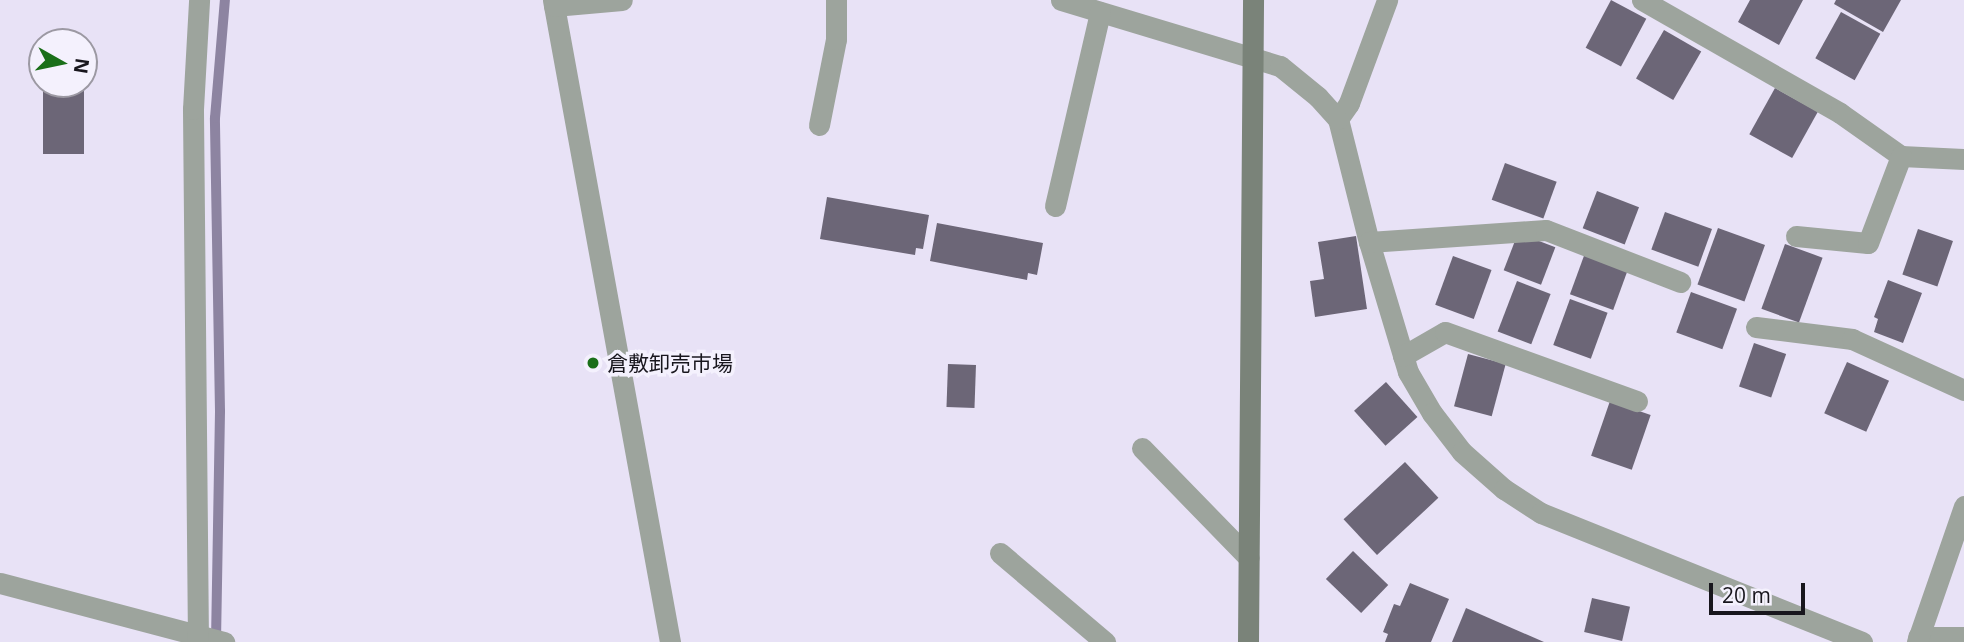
<!DOCTYPE html>
<meta charset="utf-8">
<style>
body{margin:0}
#map{position:relative;width:1964px;height:642px;overflow:hidden;background:#e8e2f6;font-family:"Open Sans","Noto Sans JP",sans-serif}
div>[style]{position:absolute}
.stream>*{height:10px;margin:-5px;padding:0 5px;transform-origin:5px;border-radius:5px;background:#8d84a1}
.building>*{inset:0;background:#6c6677;transform-origin:0 0}
.street>*{height:21px;margin:-10.5px;padding:0 10.5px;transform-origin:10.5px;border-radius:10.5px;background:#9da49d}
.secondary>*{height:21px;margin:-10.5px;padding:0 10.5px;transform-origin:10.5px;border-radius:10.5px;background:#7a8379}
.dots>*{width:19px;height:19px;translate:-50% -50%;box-sizing:border-box;border:4px solid #f4f1fd;border-radius:50%}
span{translate:-50% -50%;white-space:nowrap;text-align:center;line-height:1.15;-webkit-text-stroke:7px #f4f1fd;paint-order:stroke}
.poi-label{font-size:21px;color:#18161d}
.left{translate:0 -50%;text-align:left}
.north{position:absolute;left:28px;top:28px;width:70px;height:70px;box-sizing:border-box;background:#f4f1fd;border:2px solid #9c99a3;border-radius:50%;rotate:99deg;font-size:19px;font-weight:700;line-height:28px;text-align:center;color:#18161d}
.north::after{content:'';display:block;margin:auto;width:24px;height:32px;background:#1a6f19;clip-path:polygon(50% 0,100% 100%,50% 72%,0 100%)}
.scale{position:absolute;left:1709px;top:583px;width:96px;height:32px;box-sizing:border-box;border:4px solid #18161d;border-top:0;padding-left:9px;font-size:21px;line-height:24px;white-space:nowrap;color:#18161d;-webkit-text-stroke:5px #f4f1fd;paint-order:stroke}
</style>
<div id="map">
<div class="stream">
<i style="left:216px;top:641px;width:230px;rotate:-89deg"></i>
<i style="left:220px;top:411px;width:293px;rotate:-91deg"></i>
<i style="left:215px;top:118px;width:118px;rotate:-85.2deg"></i>
</div>
<div class="building">
<i style="left:1611px;top:0;width:40px;height:54px;rotate:28deg"></i>
<i style="clip-path:polygon(1750px 0,1803px 0,1779px 45px,1738px 22px)"></i>
<i style="clip-path:polygon(1836px 0,1901px 0,1883px 32px,1834px 4px)"></i>
<i style="left:1841px;top:12px;width:45px;height:53px;rotate:29deg"></i>
<i style="left:1664px;top:30px;width:43px;height:56px;rotate:30deg"></i>
<i style="left:43px;top:84px;width:41px;height:70px"></i>
<i style="left:1775px;top:88px;width:49px;height:53px;rotate:29deg"></i>
<i style="left:1505px;top:163px;width:55px;height:39px;rotate:20deg"></i>
<i style="left:1597px;top:191px;width:45px;height:40px;rotate:21deg"></i>
<i style="clip-path:polygon(827px 197px,929px 215px,923px 249px,916px 248px,915px 255px,820px 239px)"></i>
<i style="left:1665px;top:212px;width:50px;height:40px;rotate:20deg"></i>
<i style="clip-path:polygon(937px 223px,1043px 243px,1037px 275px,1028px 273px,1027px 280px,930px 261px)"></i>
<i style="left:1718px;top:228px;width:50px;height:60px;rotate:20deg"></i>
<i style="left:1918px;top:229px;width:37px;height:48px;rotate:19deg"></i>
<i style="left:1518px;top:233px;width:40px;height:40px;rotate:21deg"></i>
<i style="clip-path:polygon(1356px 236px,1367px 309px,1315px 317px,1310px 281px,1324px 279px,1318px 242px)"></i>
<i style="left:1785px;top:244px;width:40px;height:69px;rotate:20deg"></i>
<i style="left:1585px;top:253px;width:46px;height:44px;rotate:20deg"></i>
<i style="left:1453px;top:256px;width:41px;height:52px;rotate:20deg"></i>
<i style="clip-path:polygon(1888px 280px,1922px 293px,1903px 343px,1874px 332px,1878px 319px,1874px 317px)"></i>
<i style="left:1517px;top:281px;width:36px;height:54px;rotate:21deg"></i>
<i style="left:1691px;top:292px;width:49px;height:43px;rotate:20deg"></i>
<i style="left:1570px;top:299px;width:40px;height:49px;rotate:20deg"></i>
<i style="left:1754px;top:343px;width:34px;height:46px;rotate:19deg"></i>
<i style="left:1468px;top:354px;width:39px;height:54px;rotate:15deg"></i>
<i style="left:1847px;top:362px;width:46px;height:56px;rotate:24deg"></i>
<i style="left:948px;top:364px;width:28px;height:43px;rotate:2deg"></i>
<i style="left:1386px;top:382px;width:47px;height:43px;rotate:48deg"></i>
<i style="left:1610px;top:401px;width:43px;height:58px;rotate:19deg"></i>
<i style="left:1405px;top:462px;width:49px;height:84px;rotate:47deg"></i>
<i style="left:1353px;top:551px;width:49px;height:39px;rotate:44deg"></i>
<i style="clip-path:polygon(1410px 583px,1449px 599px,1431px 642px,1385px 642px,1388px 634px,1383px 632px,1394px 604px,1400px 606px)"></i>
<i style="left:1592px;top:598px;width:39px;height:35px;rotate:13deg"></i>
<i style="clip-path:polygon(1466px 608px,1544px 642px,1452px 642px)"></i>
</div>
<div class="street">
<i style="left:553px;top:0;width:653px;rotate:79.67deg"></i>
<i style="left:1061px;top:0;width:229px;rotate:16.8deg"></i>
<i style="left:1280px;top:66px;width:49px;rotate:39.2deg"></i>
<i style="left:1318px;top:97px;width:30px;rotate:48deg"></i>
<i style="left:1338px;top:119px;width:127px;rotate:75.9deg"></i>
<i style="left:1369px;top:242px;width:136px;rotate:73.3deg"></i>
<i style="left:1408px;top:372px;width:48px;rotate:59.7deg"></i>
<i style="left:1432px;top:413px;width:49px;rotate:52.4deg"></i>
<i style="left:1462px;top:452px;width:56px;rotate:41.4deg"></i>
<i style="left:1504px;top:489px;width:44px;rotate:33deg"></i>
<i style="left:1541px;top:513px;width:346px;rotate:21.9deg"></i>
<i style="left:1642px;top:0;width:228px;rotate:29.7deg"></i>
<i style="left:1840px;top:113px;width:75px;rotate:35.2deg"></i>
<i style="left:1901px;top:156px;width:63px;rotate:2.7deg"></i>
<i style="left:554px;top:6px;width:68px;rotate:-5deg"></i>
<i style="left:1338px;top:119px;width:19px;rotate:-55deg"></i>
<i style="left:1349px;top:103px;width:110px;rotate:-69.7deg"></i>
<i style="left:819px;top:125px;width:88px;rotate:-78.8deg"></i>
<i style="left:836px;top:39px;width:39px;rotate:-90deg"></i>
<i style="left:1055px;top:206px;width:199px;rotate:-76.9deg"></i>
<i style="left:1796px;top:236px;width:72px;rotate:5.6deg"></i>
<i style="left:1868px;top:243px;width:93px;rotate:-69.2deg"></i>
<i style="left:1369px;top:242px;width:177px;rotate:-3.9deg"></i>
<i style="left:1546px;top:230px;width:144px;rotate:21.2deg"></i>
<i style="left:1756px;top:327px;width:97px;rotate:7.1deg"></i>
<i style="left:1852px;top:339px;width:123px;rotate:24.5deg"></i>
<i style="left:1403px;top:356px;width:48px;rotate:-29.7deg"></i>
<i style="left:1445px;top:332px;width:204px;rotate:19.8deg"></i>
<i style="left:1142px;top:448px;width:153px;rotate:45.8deg"></i>
<i style="left:1000px;top:553px;width:138px;rotate:40.3deg"></i>
<i style="left:0;top:583px;width:232px;rotate:14.8deg"></i>
<i style="left:1918px;top:637px;width:46px"></i>
<i style="left:198px;top:642px;width:533px;rotate:-90.54deg"></i>
<i style="left:193px;top:109px;width:109px;rotate:-86.8deg"></i>
<i style="left:1917px;top:642px;width:144px;rotate:-70.9deg"></i>
</div>
<div class="secondary">
<i style="left:1248px;top:642px;width:642px;rotate:-89.55deg"></i>
</div>
<div class="dots">
<i style="left:593px;top:363px;background:#1a6f19"></i>
</div>
<div class="poi-label">
<span class="left" style="left:607px;top:363px">倉敷卸売市場</span>
</div>
<div class="north">N</div>
<div class="scale">20 m</div>
</div>
